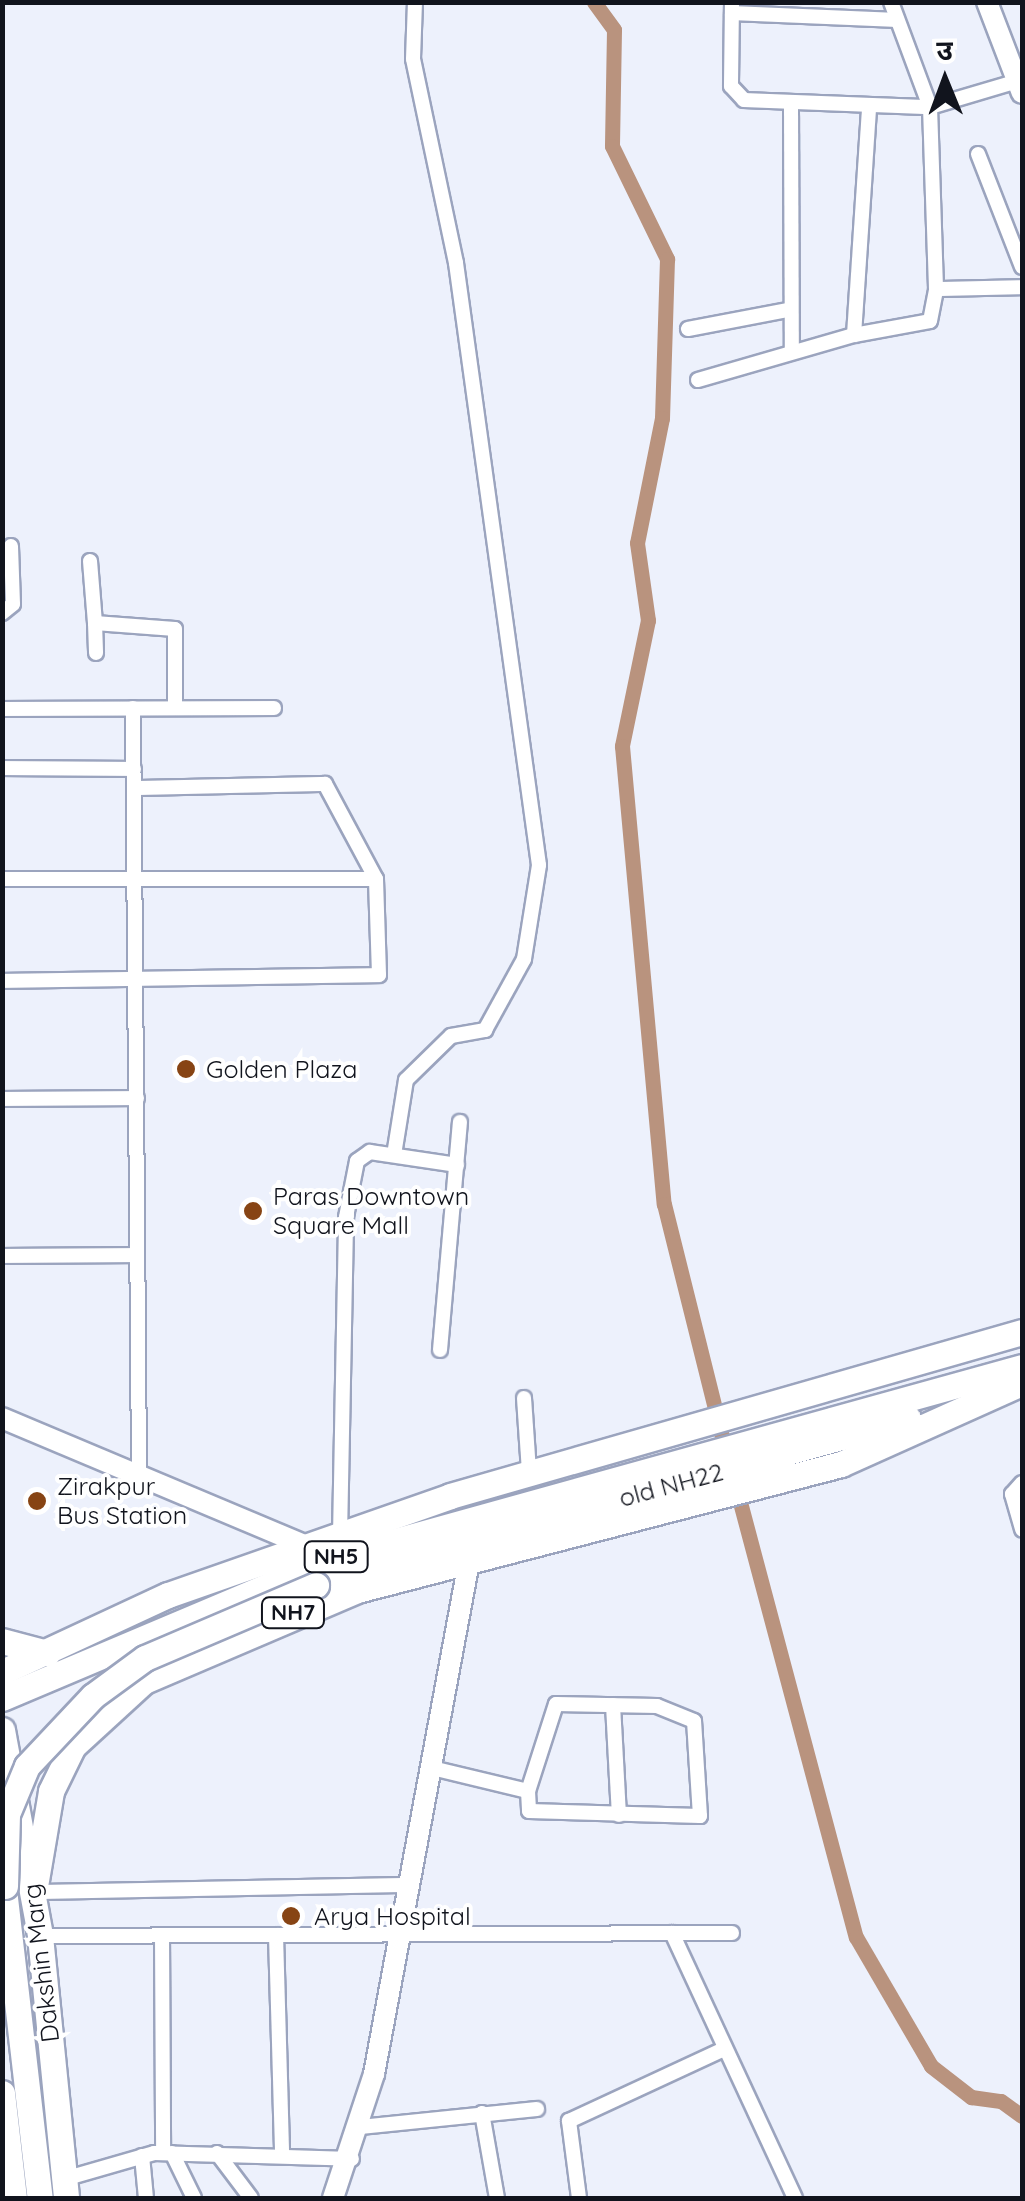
<!DOCTYPE html>
<meta charset="utf-8">
<style>
body{margin:0}
#map{position:relative;width:1025px;height:2201px;overflow:hidden;background:#edf1fc;font-family:Quicksand,"Noto Sans Devanagari",sans-serif}
div>[style]{position:absolute}
.canal>*{height:15px;margin:-7.5px;padding:0 7.5px;transform-origin:7.5px;border-radius:7.5px;background:#b9937e}
.roads{filter:drop-shadow(2px 0 #9ba4be) drop-shadow(-2px 0 #9ba4be) drop-shadow(0 2px #9ba4be) drop-shadow(0 -2px #9ba4be)}
.street>*{height:14px;margin:-7px;padding:0 7px;transform-origin:7px;border-radius:7px;background:#fff}
.secondary>*{height:20px;margin:-10px;padding:0 10px;transform-origin:10px;border-radius:10px;background:#fff}
.highway>*{height:25px;margin:-12.5px;padding:0 12.5px;transform-origin:12.5px;border-radius:12.5px;background:#fff}
.bridges{filter:drop-shadow(2px 0 #9ba4be) drop-shadow(-2px 0 #9ba4be) drop-shadow(0 2px #9ba4be) drop-shadow(0 -2px #9ba4be)}
.highway-bridge>*{height:25px;margin:-12.5px;padding:0 12.5px;transform-origin:12.5px;border-radius:12.5px;background:#fff}
.dots>*{width:28px;height:28px;translate:-50% -50%;box-sizing:border-box;border:5px solid #fff;border-radius:50%}
span{translate:-50% -50%;white-space:nowrap;text-align:center;line-height:1.15;-webkit-text-stroke:8px #fff;paint-order:stroke}
.shield-label span{padding:2px 8px;background:#fff;border:2px solid;border-radius:8px;-webkit-text-stroke-width:0}
.shield-label{font-size:22px;color:#11141d;font-weight:700}
.poi-label{font-size:25px;color:#11141d}
.left{translate:0 -50%;text-align:left}
.street-label{font-size:25px;color:#11141d}
.frame{position:absolute;inset:0;border:5px solid #11141d;pointer-events:none}
.north{position:absolute;left:895px;top:30px;width:100px;height:100px;-webkit-text-stroke:8px #fff;paint-order:stroke;rotate:359deg;font-size:28px;font-weight:700;line-height:40px;text-align:center;color:#11141d}
.north::after{content:'';display:block;margin:auto;width:35px;height:45px;background:#11141d;clip-path:polygon(50% 0,100% 100%,50% 72%,0 100%)}
</style>
<div id="map">
<div class="canal">
<i style="left:594px;top:2px;width:34px;rotate:54deg"></i>
<i style="left:614px;top:30px;width:116px;rotate:91deg"></i>
<i style="left:612px;top:146px;width:126px;rotate:64deg"></i>
<i style="left:667px;top:259px;width:159px;rotate:91.8deg"></i>
<i style="left:662px;top:418px;width:127px;rotate:101.3deg"></i>
<i style="left:637px;top:543px;width:78px;rotate:81.9deg"></i>
<i style="left:648px;top:620px;width:129px;rotate:101.7deg"></i>
<i style="left:622px;top:746px;width:460px;rotate:84.8deg"></i>
<i style="left:664px;top:1204px;width:260px;rotate:76deg"></i>
<i style="left:736px;top:1487px;width:466px;rotate:75.1deg"></i>
<i style="left:856px;top:1937px;width:149px;rotate:59.8deg"></i>
<i style="left:931px;top:2066px;width:51px;rotate:37.8deg"></i>
<i style="left:971px;top:2097px;width:30px;rotate:8deg"></i>
<i style="left:1001px;top:2101px;width:26px;rotate:36deg"></i>
</div>
<div class="roads">
<div class="street">
<i style="left:732px;top:2px;width:84px;rotate:90.7deg"></i>
<i style="left:731px;top:86px;width:19px;rotate:47deg"></i>
<i style="left:744px;top:100px;width:186px;rotate:2.2deg"></i>
<i style="left:930px;top:107px;width:182px;rotate:88.1deg"></i>
<i style="left:936px;top:289px;width:86px;rotate:-1.3deg"></i>
<i style="left:891px;top:2px;width:112px;rotate:69.6deg"></i>
<i style="left:930px;top:107px;width:92px;rotate:-16.5deg"></i>
<i style="left:732px;top:13px;width:165px;rotate:2.4deg"></i>
<i style="left:791px;top:106px;width:246px;rotate:89.8deg"></i>
<i style="left:978px;top:154px;width:121px;rotate:68.7deg"></i>
<i style="left:688px;top:329px;width:102px;rotate:-10.8deg"></i>
<i style="left:854px;top:335px;width:77px;rotate:-10.4deg"></i>
<i style="left:930px;top:321px;width:33px;rotate:-79deg"></i>
<i style="left:698px;top:380px;width:162px;rotate:-16.1deg"></i>
<i style="left:854px;top:335px;width:227px;rotate:-86.2deg"></i>
<i style="left:90px;top:561px;width:62px;rotate:85.4deg"></i>
<i style="left:95px;top:623px;width:80px;rotate:4.3deg"></i>
<i style="left:175px;top:629px;width:78px;rotate:90deg"></i>
<i style="left:2px;top:613px;width:14px;rotate:-39deg"></i>
<i style="left:13px;top:604px;width:58px;rotate:-92deg"></i>
<i style="left:95px;top:623px;width:30px;rotate:88deg"></i>
<i style="left:133px;top:708px;width:765px;rotate:89.55deg"></i>
<i style="left:2px;top:709px;width:272px;rotate:-0.2deg"></i>
<i style="left:2px;top:768px;width:132px;rotate:0.4deg"></i>
<i style="left:2px;top:879px;width:374px"></i>
<i style="left:2px;top:981px;width:377px;rotate:-0.9deg"></i>
<i style="left:379px;top:975px;width:96px;rotate:-91.8deg"></i>
<i style="left:376px;top:879px;width:108px;rotate:-118.2deg"></i>
<i style="left:325px;top:784px;width:191px;rotate:178.8deg"></i>
<i style="left:2px;top:1099px;width:135px;rotate:-0.4deg"></i>
<i style="left:394px;top:1155px;width:76px;rotate:-80.9deg"></i>
<i style="left:406px;top:1080px;width:63px;rotate:-44.4deg"></i>
<i style="left:451px;top:1036px;width:35px;rotate:-10deg"></i>
<i style="left:485px;top:1030px;width:81px;rotate:-61.2deg"></i>
<i style="left:524px;top:959px;width:95px;rotate:-80.9deg"></i>
<i style="left:539px;top:865px;width:608px;rotate:-97.85deg"></i>
<i style="left:456px;top:263px;width:208px;rotate:-101.9deg"></i>
<i style="left:413px;top:59px;width:57px;rotate:-88deg"></i>
<i style="left:2px;top:1256px;width:135px;rotate:-0.4deg"></i>
<i style="left:440px;top:1350px;width:229px;rotate:-85deg"></i>
<i style="left:524px;top:1398px;width:73px;rotate:86.1deg"></i>
<i style="left:1022px;top:1483px;width:15px;rotate:132deg"></i>
<i style="left:1012px;top:1494px;width:37px;rotate:74deg"></i>
<i style="left:340px;top:1536px;width:319px;rotate:-88.9deg"></i>
<i style="left:346px;top:1217px;width:57px;rotate:-78.9deg"></i>
<i style="left:357px;top:1161px;width:16px;rotate:-35deg"></i>
<i style="left:370px;top:1152px;width:88px;rotate:8.5deg"></i>
<i style="left:613px;top:1705px;width:110px;rotate:86.9deg"></i>
<i style="left:432px;top:1768px;width:99px;rotate:13.5deg"></i>
<i style="left:528px;top:1791px;width:20px;rotate:87deg"></i>
<i style="left:529px;top:1811px;width:171px;rotate:1.7deg"></i>
<i style="left:700px;top:1816px;width:95px;rotate:-93.6deg"></i>
<i style="left:694px;top:1721px;width:40px;rotate:-158deg"></i>
<i style="left:657px;top:1706px;width:101px;rotate:-178.9deg"></i>
<i style="left:556px;top:1704px;width:91px;rotate:107.8deg"></i>
<i style="left:34px;top:1892px;width:374px;rotate:-1.1deg"></i>
<i style="left:672px;top:1933px;width:292px;rotate:65.1deg"></i>
<i style="left:162px;top:1935px;width:218px;rotate:89.7deg"></i>
<i style="left:276px;top:1935px;width:218px;rotate:88.4deg"></i>
<i style="left:40px;top:1936px;width:692px;rotate:-0.25deg"></i>
<i style="left:482px;top:2113px;width:86px;rotate:80deg"></i>
<i style="left:360px;top:2127px;width:178px;rotate:-5.8deg"></i>
<i style="left:172px;top:2153px;width:50px;rotate:63.9deg"></i>
<i style="left:217px;top:2153px;width:56px;rotate:52.9deg"></i>
<i style="left:142px;top:2156px;width:42px;rotate:84.6deg"></i>
<i style="left:64px;top:2179px;width:94px;rotate:-16.1deg"></i>
<i style="left:154px;top:2153px;width:198px;rotate:1.7deg"></i>
<i style="left:579px;top:2198px;width:78px;rotate:-97.4deg"></i>
<i style="left:569px;top:2121px;width:169px;rotate:-24.9deg"></i>
</div>
<div class="secondary">
<i style="left:987px;top:2px;width:97px;rotate:69deg"></i>
<i style="left:2px;top:1418px;width:330px;rotate:22.8deg"></i>
<i style="left:333px;top:2198px;width:131px;rotate:-71.7deg"></i>
<i style="left:374px;top:2074px;width:527px;rotate:-79.5deg"></i>
</div>
<div class="highway">
<i style="left:316px;top:1585px;width:615px;rotate:-15.75deg"></i>
<i style="left:2px;top:1641px;width:47px;rotate:14.9deg"></i>
<i style="left:2px;top:1672px;width:183px;rotate:-24.9deg"></i>
<i style="left:168px;top:1595px;width:299px;rotate:-19.3deg"></i>
<i style="left:450px;top:1496px;width:595px;rotate:-16deg"></i>
<i style="left:2px;top:1698px;width:360px;rotate:-22.9deg"></i>
<i style="left:334px;top:1558px;width:714px;rotate:-15.52deg"></i>
<i style="left:2px;top:1730px;width:209px;rotate:79.5deg"></i>
<i style="left:40px;top:1936px;width:263px;rotate:84.3deg"></i>
<i style="left:2px;top:1872px;width:328px;rotate:83.4deg"></i>
<i style="left:34px;top:1892px;width:102px;rotate:-80.4deg"></i>
<i style="left:51px;top:1791px;width:50px;rotate:-63.9deg"></i>
<i style="left:73px;top:1746px;width:96px;rotate:-42.5deg"></i>
<i style="left:144px;top:1681px;width:232px;rotate:-23.1deg"></i>
<i style="left:357px;top:1590px;width:500px;rotate:-14.59deg"></i>
<i style="left:841px;top:1464px;width:193px;rotate:-24.2deg"></i>
<i style="left:2px;top:2093px;width:106px;rotate:83.5deg"></i>
</div>
</div>
<div class="bridges">
<div class="highway-bridge">
<i style="left:5px;top:1886px;width:72px;rotate:-88.4deg"></i>
<i style="left:7px;top:1814px;width:52px;rotate:-67.4deg"></i>
<i style="left:27px;top:1766px;width:96px;rotate:-46.7deg"></i>
<i style="left:93px;top:1696px;width:64px;rotate:-36.2deg"></i>
<i style="left:145px;top:1658px;width:186px;rotate:-23.1deg"></i>
</div>
</div>
<div class="dots">
<i style="left:186px;top:1069px;background:#874414"></i>
<i style="left:253px;top:1211px;background:#874414"></i>
<i style="left:37px;top:1501px;background:#874414"></i>
<i style="left:291px;top:1916px;background:#874414"></i>
</div>
<div class="shield-label">
<span style="left:336px;top:1557px">NH5</span>
<span style="left:293px;top:1613px">NH7</span>
</div>
<div class="poi-label">
<span class="left" style="left:206px;top:1069px">Golden Plaza</span>
<span class="left" style="left:273px;top:1211px">Paras Downtown<br>Square Mall</span>
<span class="left" style="left:57px;top:1501px">Zirakpur<br>Bus Station</span>
<span class="left" style="left:314px;top:1916px">Arya Hospital</span>
</div>
<div class="street-label">
<span style="left:671px;top:1485px;rotate:-15deg">old NH22</span>
<span style="left:41px;top:1963px;rotate:-97deg">Dakshin Marg</span>
</div>
<div class="frame"></div>
<div class="north">उ</div>
</div>
